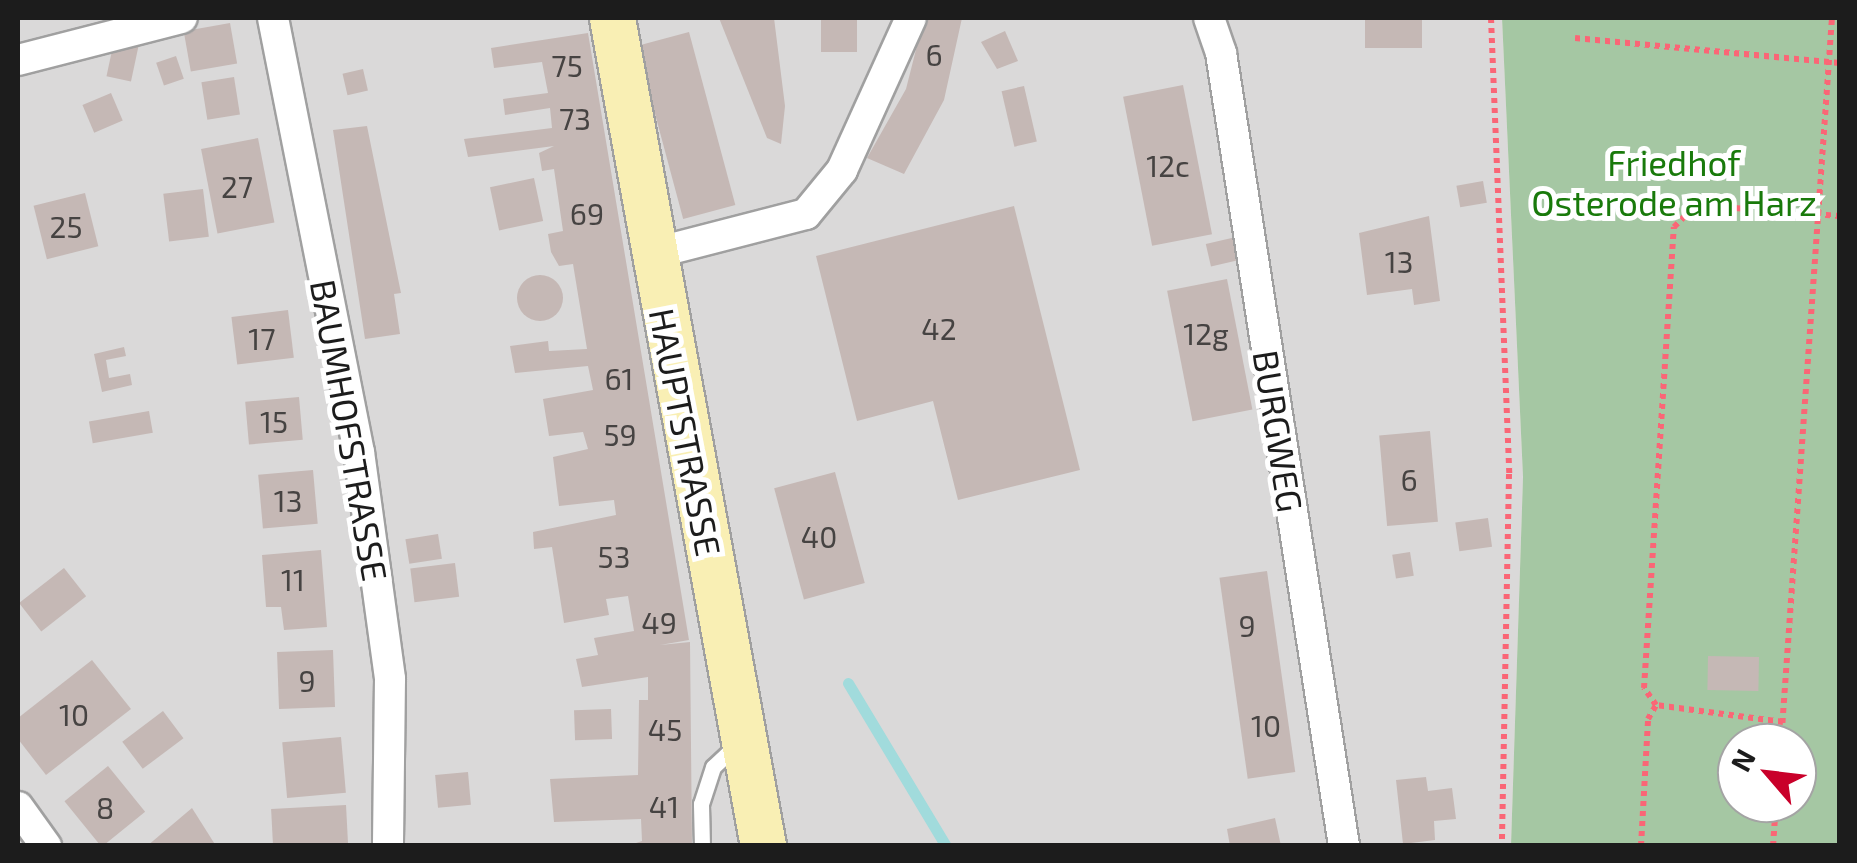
<!DOCTYPE html>
<style>
body{margin:0}
#map{position:relative;width:1857px;height:863px;overflow:hidden;background:#eee7e2;font-family:"Exo 2",sans-serif}
div>[style]{position:absolute}
.residential>*{inset:0;background:#dad9d9}
.cemetery>*{inset:0;background:#a5c7a3}
.stream>*{height:11px;margin:-5.5px;padding:0 5.5px;transform-origin:5.5px;border-radius:5.5px;background:#a1dbdc}
.building>*{inset:0;background:#c5b8b5;transform-origin:0 0}
.round{border-radius:50%}
.path>*{height:6px;margin-top:-3px;transform-origin:0;background:repeating-linear-gradient(90deg,#fa6676 0 5px,transparent 0 10px)}
.roads{filter:drop-shadow(2px 0 #a0a0a0) drop-shadow(-2px 0 #a0a0a0) drop-shadow(0 2px #a0a0a0) drop-shadow(0 -2px #a0a0a0)}
.lane>*{height:15px;margin:-7.5px;padding:0 7.5px;transform-origin:7.5px;border-radius:7.5px;background:#fff}
.street>*{height:30px;margin:-15px;padding:0 15px;transform-origin:15px;border-radius:15px;background:#fff}
.secondary>*{height:45px;margin:-22.5px;padding:0 22.5px;transform-origin:22.5px;border-radius:22.5px;background:#f9efb4}
span{translate:-50% -50%;white-space:nowrap;text-align:center;line-height:1.15;-webkit-text-stroke:10px #fff;paint-order:stroke}
.number-label{font-size:30px;color:#464342}
.number-label span{-webkit-text-stroke-width:0}
.park-label{font-size:35px;color:#197a0b}
.street-label{font-size:35px;color:#1c1c1c}
.frame{position:absolute;inset:0;border:20px solid #1c1c1c;pointer-events:none}
.north{position:absolute;left:1717px;top:723px;width:100px;height:100px;box-sizing:border-box;background:#fff;border:2px solid #a4a4a4;border-radius:50%;rotate:298deg;font-size:28px;font-weight:700;line-height:40px;text-align:center;color:#1c1c1c}
.north::after{content:'';display:block;margin:auto;width:35px;height:45px;background:#c9002a;clip-path:polygon(50% 0,100% 100%,50% 72%,0 100%)}
</style>
<div id="map">
<div class="residential">
<i style="clip-path:polygon(18px 18px,1502px 18px,1523px 477px,1511px 845px,18px 845px)"></i>
</div>
<div class="cemetery">
<i style="clip-path:polygon(evenodd,1502px 18px,1839px 18px,1839px 845px,1511px 845px,1523px 477px,1502px 18px,1737px 743px,1797px 743px,1797px 803px,1737px 803px,1737px 743px)"></i>
</div>
<div class="stream">
<i style="left:848px;top:683px;width:190px;rotate:59deg"></i>
</div>
<div class="building">
<i style="clip-path:polygon(719px 18px,774px 18px,785px 106px,781px 144px,767px 138px)"></i>
<i style="left:821px;top:18px;width:36px;height:34px"></i>
<i style="clip-path:polygon(924px 18px,962px 18px,944px 100px,904px 174px,867px 158px,906px 89px)"></i>
<i style="left:1365px;top:18px;width:57px;height:30px"></i>
<i style="left:230px;top:23px;width:41px;height:47px;rotate:80deg"></i>
<i style="clip-path:polygon(1005px 31px,1018px 61px,997px 69px,981px 42px)"></i>
<i style="left:689px;top:32px;width:179px;height:54px;rotate:75deg"></i>
<i style="clip-path:polygon(588px 33px,689px 640px,660px 645px,690px 642px,692px 846px,627px 846px,642px 841px,641px 819px,554px 822px,550px 779px,638px 775px,639px 700px,648px 700px,648px 677px,582px 687px,576px 659px,598px 655px,594px 638px,634px 631px,628px 596px,606px 599px,609px 615px,564px 623px,552px 547px,534px 549px,533px 532px,616px 515px,614px 500px,559px 506px,553px 457px,588px 449px,583px 432px,549px 436px,543px 399px,593px 390px,588px 366px,515px 373px,510px 346px,548px 341px,549px 351px,587px 349px,573px 264px,559px 266px,551px 252px,548px 234px,563px 231px,554px 169px,542px 171px,539px 153px,554px 146px,468px 157px,464px 139px,552px 128px,550px 108px,505px 115px,503px 99px,548px 93px,542px 62px,494px 68px,491px 48px)"></i>
<i style="left:114px;top:41px;width:25px;height:36px;rotate:12deg"></i>
<i style="left:176px;top:56px;width:24px;height:21px;rotate:71deg"></i>
<i style="left:363px;top:69px;width:22px;height:21px;rotate:77deg"></i>
<i style="left:234px;top:77px;width:38px;height:33px;rotate:81deg"></i>
<i style="left:1183px;top:85px;width:152px;height:61px;rotate:79deg"></i>
<i style="left:1024px;top:86px;width:57px;height:23px;rotate:77deg"></i>
<i style="left:111px;top:93px;width:30px;height:31px;rotate:67deg"></i>
<i style="clip-path:polygon(367px 126px,401px 293px,394px 294px,400px 334px,365px 339px,333px 130px)"></i>
<i style="left:258px;top:138px;width:86px;height:58px;rotate:79deg"></i>
<i style="left:534px;top:178px;width:44px;height:45px;rotate:78deg"></i>
<i style="left:1483px;top:181px;width:22px;height:27px;rotate:80deg"></i>
<i style="left:203px;top:189px;width:48px;height:40px;rotate:83deg"></i>
<i style="left:85px;top:193px;width:55px;height:53px;rotate:76deg"></i>
<i style="clip-path:polygon(1014px 206px,1080px 470px,958px 500px,933px 401px,857px 421px,816px 256px)"></i>
<i style="clip-path:polygon(1429px 216px,1440px 301px,1414px 305px,1412px 289px,1367px 295px,1359px 233px)"></i>
<i style="left:1236px;top:237px;width:23px;height:31px;rotate:77deg"></i>
<i class="round" style="left:517px;top:275px;width:46px;height:46px"></i>
<i style="left:1227px;top:279px;width:133px;height:61px;rotate:79deg"></i>
<i style="left:288px;top:310px;width:48px;height:57px;rotate:83deg"></i>
<i style="clip-path:polygon(124px 347px,126px 356px,106px 360px,109px 378px,130px 374px,132px 385px,102px 392px,94px 354px)"></i>
<i style="left:299px;top:397px;width:43px;height:54px;rotate:85deg"></i>
<i style="left:149px;top:411px;width:22px;height:61px;rotate:80deg"></i>
<i style="left:1430px;top:431px;width:91px;height:51px;rotate:85deg"></i>
<i style="left:313px;top:470px;width:54px;height:55px;rotate:85deg"></i>
<i style="left:835px;top:472px;width:115px;height:63px;rotate:75deg"></i>
<i style="left:1488px;top:518px;width:29px;height:33px;rotate:82deg"></i>
<i style="left:438px;top:534px;width:25px;height:33px;rotate:81deg"></i>
<i style="clip-path:polygon(321px 550px,327px 627px,284px 630px,281px 607px,266px 607px,262px 555px)"></i>
<i style="left:1410px;top:552px;width:24px;height:18px;rotate:81deg"></i>
<i style="left:455px;top:563px;width:34px;height:45px;rotate:83deg"></i>
<i style="left:64px;top:568px;width:36px;height:57px;rotate:52deg"></i>
<i style="left:1267px;top:571px;width:203px;height:48px;rotate:82deg"></i>
<i style="left:333px;top:650px;width:57px;height:56px;rotate:88deg"></i>
<i style="left:1708px;top:656px;width:51px;height:34px;rotate:1deg"></i>
<i style="clip-path:polygon(92px 660px,131px 709px,46px 775px,18px 739px,18px 718px)"></i>
<i style="left:611px;top:709px;width:30px;height:37px;rotate:88deg"></i>
<i style="left:163px;top:711px;width:34px;height:51px;rotate:53deg"></i>
<i style="left:341px;top:737px;width:56px;height:59px;rotate:85deg"></i>
<i style="left:108px;top:766px;width:59px;height:56px;rotate:51deg"></i>
<i style="left:468px;top:772px;width:33px;height:33px;rotate:85deg"></i>
<i style="clip-path:polygon(1426px 777px,1428px 791px,1452px 788px,1456px 819px,1434px 821px,1435px 840px,1403px 844px,1396px 780px)"></i>
<i style="left:346px;top:805px;width:41px;height:75px;rotate:87deg"></i>
<i style="clip-path:polygon(192px 808px,216px 846px,147px 846px)"></i>
<i style="clip-path:polygon(1275px 818px,1281px 846px,1230px 846px,1227px 829px)"></i>
</div>
<div class="path">
<i style="left:1491px;top:18px;width:456px;rotate:87.7deg"></i>
<i style="left:1509px;top:474px;width:372px;rotate:91.1deg"></i>
<i style="left:1575px;top:38px;width:266px;rotate:5.4deg"></i>
<i style="left:1783px;top:722px;width:128px;rotate:-172.4deg"></i>
<i style="left:1656px;top:705px;width:21px;rotate:-125deg"></i>
<i style="left:1644px;top:688px;width:462px;rotate:-86.3deg"></i>
<i style="left:1674px;top:227px;width:31px;rotate:-45deg"></i>
<i style="left:1696px;top:205px;width:144px;rotate:4.4deg"></i>
<i style="left:1781px;top:743px;width:727px;rotate:-85.98deg"></i>
<i style="left:1641px;top:846px;width:127px;rotate:-86.8deg"></i>
<i style="left:1648px;top:719px;width:16px;rotate:-60deg"></i>
<i style="left:1773px;top:846px;width:43px;rotate:-86deg"></i>
</div>
<div class="roads">
<div class="lane">
<i style="left:702px;top:846px;width:42px;rotate:-91.4deg"></i>
<i style="left:701px;top:804px;width:39px;rotate:-72deg"></i>
<i style="left:713px;top:767px;width:33px;rotate:-43deg"></i>
</div>
<div class="street">
<i style="left:273px;top:18px;width:442px;rotate:78.8deg"></i>
<i style="left:359px;top:452px;width:229px;rotate:82.2deg"></i>
<i style="left:390px;top:679px;width:167px;rotate:90.7deg"></i>
<i style="left:1209px;top:18px;width:37px;rotate:71deg"></i>
<i style="left:1221px;top:53px;width:802px;rotate:81.18deg"></i>
<i style="left:18px;top:60px;width:169px;rotate:-14.4deg"></i>
<i style="left:651px;top:254px;width:160px;rotate:-14.5deg"></i>
<i style="left:806px;top:214px;width:57px;rotate:-50.7deg"></i>
<i style="left:842px;top:170px;width:167px;rotate:-65.6deg"></i>
<i style="left:18px;top:807px;width:48px;rotate:54.3deg"></i>
</div>
<div class="secondary">
<i style="left:612px;top:18px;width:842px;rotate:79.66deg"></i>
</div>
</div>
<div class="number-label">
<span style="left:934px;top:54px">6</span>
<span style="left:567px;top:65px">75</span>
<span style="left:575px;top:118px">73</span>
<span style="left:1168px;top:165px">12c</span>
<span style="left:237px;top:186px">27</span>
<span style="left:587px;top:213px">69</span>
<span style="left:66px;top:226px">25</span>
<span style="left:1399px;top:261px">13</span>
<span style="left:939px;top:328px">42</span>
<span style="left:1206px;top:333px">12g</span>
<span style="left:262px;top:338px">17</span>
<span style="left:619px;top:378px">61</span>
<span style="left:274px;top:421px">15</span>
<span style="left:620px;top:434px">59</span>
<span style="left:1409px;top:479px">6</span>
<span style="left:288px;top:500px">13</span>
<span style="left:819px;top:536px">40</span>
<span style="left:614px;top:556px">53</span>
<span style="left:293px;top:579px">11</span>
<span style="left:659px;top:622px">49</span>
<span style="left:1247px;top:625px">9</span>
<span style="left:307px;top:680px">9</span>
<span style="left:74px;top:714px">10</span>
<span style="left:1266px;top:725px">10</span>
<span style="left:665px;top:729px">45</span>
<span style="left:664px;top:806px">41</span>
<span style="left:105px;top:807px">8</span>
</div>
<div class="park-label">
<span style="left:1674px;top:182px">Friedhof<br>Osterode am Harz</span>
</div>
<div class="street-label">
<span style="left:350px;top:430px;rotate:80deg">BAUMHOFSTRASSE</span>
<span style="left:1279px;top:431px;rotate:81deg">BURGWEG</span>
<span style="left:686px;top:432px;rotate:79deg">HAUPTSTRASSE</span>
</div>
<div class="frame"></div>
<div class="north">N</div>
</div>
